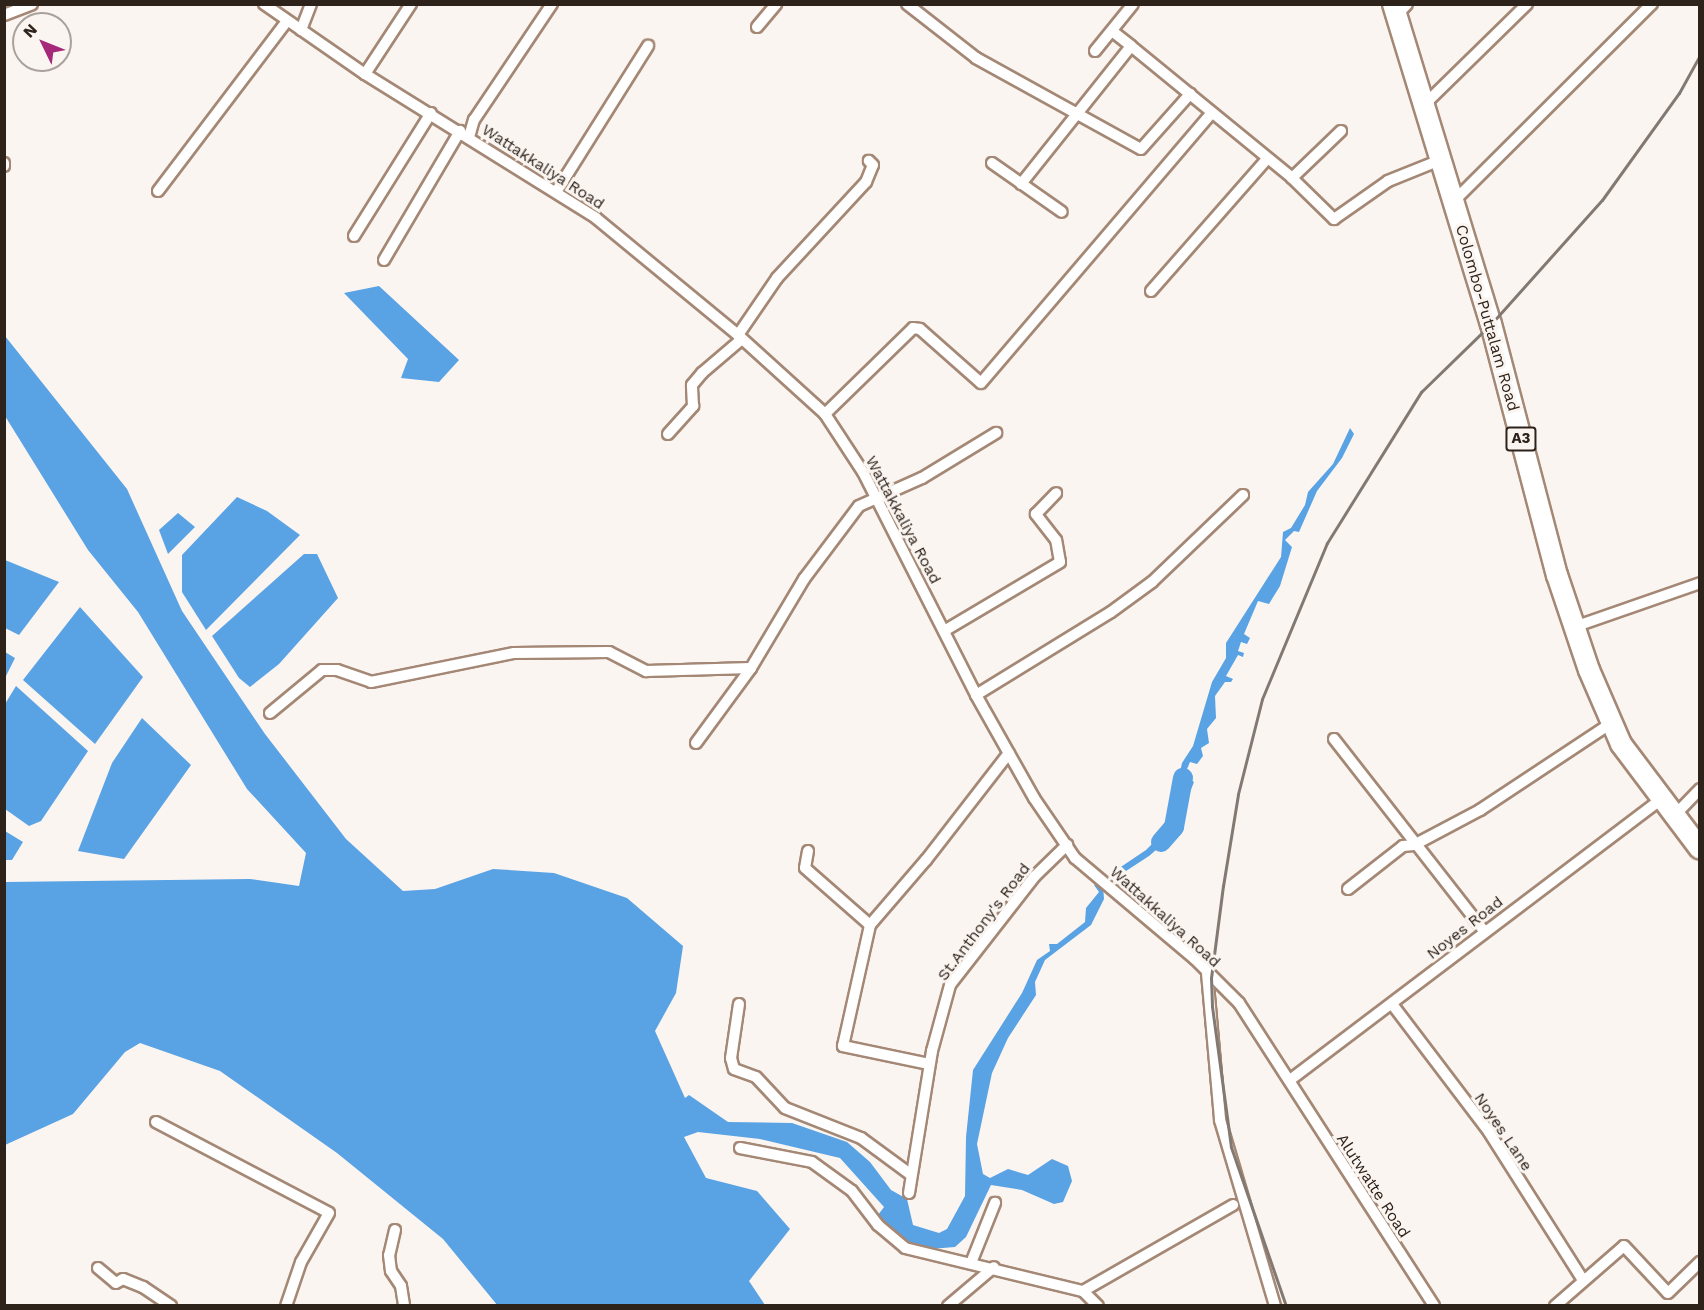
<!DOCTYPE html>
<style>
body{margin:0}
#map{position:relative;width:1704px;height:1310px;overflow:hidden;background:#fbf5f1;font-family:"Work Sans",sans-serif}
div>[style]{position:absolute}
.water>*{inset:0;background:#59a2e4}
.river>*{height:20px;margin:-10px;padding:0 10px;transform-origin:10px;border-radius:10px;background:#59a2e4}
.roads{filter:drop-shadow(2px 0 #a48875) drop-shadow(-2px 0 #a48875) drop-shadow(0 2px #a48875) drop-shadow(0 -2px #a48875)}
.street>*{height:10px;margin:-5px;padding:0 5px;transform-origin:5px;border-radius:5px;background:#fff}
.highway>*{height:20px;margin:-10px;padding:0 10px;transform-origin:10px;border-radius:10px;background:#fff}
.rail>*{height:3px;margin:-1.5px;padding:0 1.5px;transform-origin:1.5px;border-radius:1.5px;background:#827972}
span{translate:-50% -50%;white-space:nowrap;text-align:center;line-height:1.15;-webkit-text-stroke:6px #fbf5f1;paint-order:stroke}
.shield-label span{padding:2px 4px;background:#fbf5f1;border:2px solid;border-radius:4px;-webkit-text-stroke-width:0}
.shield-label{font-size:15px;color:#2e231b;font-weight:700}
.street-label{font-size:16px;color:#2e231b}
.frame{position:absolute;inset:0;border:6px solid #2e231b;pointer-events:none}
.north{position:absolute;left:12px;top:12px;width:60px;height:60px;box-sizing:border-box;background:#fbf5f1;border:2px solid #a9a19b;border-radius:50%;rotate:313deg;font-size:16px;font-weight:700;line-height:24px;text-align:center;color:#2e231b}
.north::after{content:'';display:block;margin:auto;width:21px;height:27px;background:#a5287b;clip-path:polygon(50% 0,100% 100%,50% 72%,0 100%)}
</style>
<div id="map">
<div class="water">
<i style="clip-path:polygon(379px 286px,459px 360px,439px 382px,401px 378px,408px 359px,344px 293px)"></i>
<i style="clip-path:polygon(5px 336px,127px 489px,182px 611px,265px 734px,346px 839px,403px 891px,435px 889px,493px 869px,554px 873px,627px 898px,683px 946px,676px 993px,655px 1031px,685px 1098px,689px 1095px,728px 1122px,792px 1123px,847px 1142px,870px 1162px,891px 1190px,907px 1199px,913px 1225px,939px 1233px,947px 1229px,965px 1196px,966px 1137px,973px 1070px,1022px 993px,1037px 960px,1050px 951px,1049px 944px,1057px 944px,1085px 922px,1086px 908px,1099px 892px,1094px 885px,1146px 850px,1167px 829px,1182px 763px,1193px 746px,1212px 682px,1226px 658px,1226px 643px,1281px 557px,1283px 532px,1291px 528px,1305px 505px,1308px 492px,1333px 464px,1350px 428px,1354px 434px,1342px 458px,1317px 491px,1299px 532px,1294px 531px,1285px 540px,1292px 547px,1280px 586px,1269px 604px,1258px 601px,1244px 634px,1250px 638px,1247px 644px,1241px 642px,1238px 651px,1244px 653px,1243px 657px,1238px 655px,1226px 676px,1233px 679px,1231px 682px,1225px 682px,1215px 696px,1216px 718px,1207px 729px,1209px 743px,1201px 748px,1203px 756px,1197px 764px,1190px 762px,1187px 769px,1185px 777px,1194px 782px,1188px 797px,1172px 807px,1178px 831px,1149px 856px,1103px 886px,1104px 899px,1091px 925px,1045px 960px,1035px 982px,1036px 995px,1008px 1038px,992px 1073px,977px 1144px,983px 1174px,990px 1178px,1008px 1169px,1028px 1175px,1052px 1159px,1068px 1166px,1072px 1181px,1063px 1202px,1054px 1204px,1022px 1190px,991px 1185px,966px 1237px,955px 1247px,930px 1249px,912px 1245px,890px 1230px,878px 1215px,884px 1207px,840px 1158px,760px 1139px,698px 1132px,684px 1137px,706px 1178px,757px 1191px,790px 1229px,749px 1281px,765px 1305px,498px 1306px,443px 1239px,337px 1153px,220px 1071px,140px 1043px,125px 1052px,73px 1114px,5px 1145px,5px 882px,250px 879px,299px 886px,306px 853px,247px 789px,138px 612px,88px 550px,5px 416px)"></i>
<i style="clip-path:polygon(237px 497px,267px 511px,300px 535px,206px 630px,182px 592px,182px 555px)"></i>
<i style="clip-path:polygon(178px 513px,195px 527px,168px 554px,159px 530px)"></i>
<i style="clip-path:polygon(304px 554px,317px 554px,338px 598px,279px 664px,250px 687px,239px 678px,212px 636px)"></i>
<i style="clip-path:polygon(5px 560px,59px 582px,19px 635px,5px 628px)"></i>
<i style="clip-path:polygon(80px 607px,143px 677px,95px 744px,23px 680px)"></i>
<i style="clip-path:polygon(5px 652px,15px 658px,5px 678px)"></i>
<i style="clip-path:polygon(16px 686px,88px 751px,41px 821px,29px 826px,5px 809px,5px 704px)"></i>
<i style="clip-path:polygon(142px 718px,191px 765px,124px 859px,78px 851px,112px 763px)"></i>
<i style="clip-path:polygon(5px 831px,23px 842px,12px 860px,5px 860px)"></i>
</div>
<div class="river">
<i style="left:1161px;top:842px;width:20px;rotate:-49deg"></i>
<i style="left:1174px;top:827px;width:50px;rotate:-79.6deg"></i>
</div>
<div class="roads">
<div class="street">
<i style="left:264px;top:4px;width:123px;rotate:34.7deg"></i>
<i style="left:365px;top:74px;width:272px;rotate:31.9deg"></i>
<i style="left:596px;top:218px;width:184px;rotate:39.5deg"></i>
<i style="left:738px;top:335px;width:118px;rotate:42.2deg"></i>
<i style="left:825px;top:414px;width:69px;rotate:56.8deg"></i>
<i style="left:863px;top:472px;width:250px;rotate:63.1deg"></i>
<i style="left:976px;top:695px;width:118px;rotate:60.6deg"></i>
<i style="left:1034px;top:798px;width:73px;rotate:55.7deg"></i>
<i style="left:1075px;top:858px;width:157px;rotate:40.1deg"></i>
<i style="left:1195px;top:959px;width:62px;rotate:45deg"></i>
<i style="left:1239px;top:1003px;width:360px;rotate:57.2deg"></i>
<i style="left:907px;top:4px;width:88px;rotate:38deg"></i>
<i style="left:976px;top:58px;width:188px;rotate:28.9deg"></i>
<i style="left:1141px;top:149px;width:74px;rotate:-48.3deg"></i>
<i style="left:4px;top:15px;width:30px;rotate:-21deg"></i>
<i style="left:1396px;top:16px;width:16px;rotate:-47deg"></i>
<i style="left:757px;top:27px;width:30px;rotate:-50deg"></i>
<i style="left:301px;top:30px;width:28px;rotate:-69deg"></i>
<i style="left:1112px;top:31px;width:24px;rotate:38deg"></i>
<i style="left:1095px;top:51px;width:60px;rotate:-51deg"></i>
<i style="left:365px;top:74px;width:84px;rotate:-56.7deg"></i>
<i style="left:1424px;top:105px;width:144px;rotate:-44.4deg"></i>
<i style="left:469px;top:137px;width:18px;rotate:-74deg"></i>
<i style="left:474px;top:120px;width:140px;rotate:-56.1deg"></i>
<i style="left:4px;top:163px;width:3px;rotate:90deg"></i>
<i style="left:992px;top:163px;width:85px;rotate:35deg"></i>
<i style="left:1292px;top:178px;width:68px;rotate:-43.8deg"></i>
<i style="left:1021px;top:184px;width:176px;rotate:-51.4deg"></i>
<i style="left:1131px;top:46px;width:208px;rotate:39.3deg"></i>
<i style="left:1292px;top:178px;width:59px;rotate:44.3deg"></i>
<i style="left:1334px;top:219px;width:66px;rotate:-35.1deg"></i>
<i style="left:1388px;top:181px;width:56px;rotate:-22deg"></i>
<i style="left:158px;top:191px;width:213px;rotate:-52.8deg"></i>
<i style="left:556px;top:192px;width:173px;rotate:-57.8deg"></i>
<i style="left:1453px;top:202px;width:281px;rotate:-44.9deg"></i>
<i style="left:354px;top:236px;width:145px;rotate:-58deg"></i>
<i style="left:384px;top:260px;width:150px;rotate:-59.5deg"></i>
<i style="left:1151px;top:291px;width:176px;rotate:-48.7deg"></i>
<i style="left:738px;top:335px;width:69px;rotate:-55.6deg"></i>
<i style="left:777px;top:278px;width:131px;rotate:-47.2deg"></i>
<i style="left:866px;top:182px;width:18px;rotate:-68deg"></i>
<i style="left:873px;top:165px;width:6px;rotate:-135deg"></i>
<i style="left:825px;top:414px;width:123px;rotate:-44.3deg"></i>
<i style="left:913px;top:328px;width:7px;rotate:8deg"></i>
<i style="left:920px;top:329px;width:81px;rotate:41.5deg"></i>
<i style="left:981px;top:383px;width:354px;rotate:-49.5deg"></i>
<i style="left:668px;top:434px;width:38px;rotate:-48deg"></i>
<i style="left:693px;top:406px;width:21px;rotate:-93deg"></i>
<i style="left:692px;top:385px;width:16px;rotate:-50deg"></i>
<i style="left:702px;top:373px;width:52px;rotate:-40.4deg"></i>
<i style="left:1574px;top:627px;width:133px;rotate:-19.2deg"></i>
<i style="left:944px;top:631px;width:135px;rotate:-30.7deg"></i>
<i style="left:1060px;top:562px;width:22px;rotate:-100deg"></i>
<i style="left:1056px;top:540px;width:33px;rotate:-128deg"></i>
<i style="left:1036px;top:514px;width:29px;rotate:-46deg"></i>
<i style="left:976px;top:695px;width:158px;rotate:-31.6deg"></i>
<i style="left:1111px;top:612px;width:51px;rotate:-36.2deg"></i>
<i style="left:1152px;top:582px;width:126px;rotate:-43.7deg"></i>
<i style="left:270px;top:713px;width:67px;rotate:-39.6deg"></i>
<i style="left:322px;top:670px;width:15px"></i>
<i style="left:337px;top:670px;width:36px;rotate:19deg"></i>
<i style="left:371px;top:682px;width:146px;rotate:-11.5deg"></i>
<i style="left:514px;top:653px;width:95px;rotate:-0.6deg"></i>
<i style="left:609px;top:652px;width:42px;rotate:27.2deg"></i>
<i style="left:646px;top:671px;width:105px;rotate:-1.6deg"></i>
<i style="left:1334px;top:739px;width:244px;rotate:52deg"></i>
<i style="left:696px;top:743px;width:93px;rotate:-53.7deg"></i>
<i style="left:751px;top:668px;width:104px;rotate:-59.2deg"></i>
<i style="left:804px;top:579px;width:91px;rotate:-53deg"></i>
<i style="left:859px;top:506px;width:69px;rotate:-24deg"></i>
<i style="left:922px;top:478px;width:87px;rotate:-31.3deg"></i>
<i style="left:1673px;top:817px;width:39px;rotate:-46deg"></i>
<i style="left:808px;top:851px;width:17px;rotate:100deg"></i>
<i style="left:805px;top:868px;width:86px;rotate:41.2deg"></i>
<i style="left:1348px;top:889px;width:70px;rotate:-38deg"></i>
<i style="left:1403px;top:846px;width:11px;rotate:-5deg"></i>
<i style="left:1414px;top:845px;width:75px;rotate:-27.9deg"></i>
<i style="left:1480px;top:810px;width:156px;rotate:-33.5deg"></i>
<i style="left:1207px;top:973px;width:148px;rotate:84.9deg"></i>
<i style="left:1220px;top:1120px;width:194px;rotate:73.5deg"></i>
<i style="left:739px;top:1004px;width:55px;rotate:98.4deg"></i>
<i style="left:731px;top:1058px;width:11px;rotate:75deg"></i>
<i style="left:734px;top:1069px;width:23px;rotate:20deg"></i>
<i style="left:756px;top:1077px;width:42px;rotate:46.9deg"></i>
<i style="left:785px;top:1108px;width:82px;rotate:21.5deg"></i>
<i style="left:861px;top:1138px;width:61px;rotate:36.3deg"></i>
<i style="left:1392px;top:1004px;width:161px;rotate:52.8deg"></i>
<i style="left:1489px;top:1132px;width:175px;rotate:57.6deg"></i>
<i style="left:929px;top:1064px;width:88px;rotate:-168.2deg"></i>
<i style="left:843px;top:1046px;width:124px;rotate:-77.4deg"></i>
<i style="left:870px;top:925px;width:86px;rotate:-49.3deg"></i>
<i style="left:926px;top:860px;width:135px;rotate:-52.2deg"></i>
<i style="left:1290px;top:1080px;width:464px;rotate:-37.1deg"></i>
<i style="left:156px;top:1122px;width:195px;rotate:27.7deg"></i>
<i style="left:329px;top:1213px;width:56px;rotate:119.7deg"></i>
<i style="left:301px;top:1262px;width:46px;rotate:108.8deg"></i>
<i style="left:740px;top:1148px;width:73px;rotate:11deg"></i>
<i style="left:812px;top:1162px;width:49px;rotate:35.9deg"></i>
<i style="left:852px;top:1191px;width:43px;rotate:52.6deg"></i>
<i style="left:878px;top:1225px;width:35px;rotate:40deg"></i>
<i style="left:905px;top:1248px;width:183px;rotate:13.6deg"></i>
<i style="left:1083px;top:1291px;width:21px;rotate:45deg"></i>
<i style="left:909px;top:1193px;width:144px;rotate:-80.8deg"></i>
<i style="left:932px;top:1051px;width:68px;rotate:-74.7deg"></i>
<i style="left:950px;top:985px;width:138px;rotate:-52.1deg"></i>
<i style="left:1035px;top:876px;width:45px;rotate:-44.1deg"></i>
<i style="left:395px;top:1230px;width:26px;rotate:103deg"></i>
<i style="left:389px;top:1255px;width:16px;rotate:83deg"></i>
<i style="left:391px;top:1271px;width:18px;rotate:56deg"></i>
<i style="left:401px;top:1286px;width:20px;rotate:81deg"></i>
<i style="left:971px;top:1263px;width:65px;rotate:-68.2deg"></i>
<i style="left:98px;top:1268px;width:23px;rotate:40deg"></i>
<i style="left:116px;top:1283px;width:8px;rotate:-30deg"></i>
<i style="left:123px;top:1279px;width:22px;rotate:22deg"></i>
<i style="left:143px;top:1287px;width:34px;rotate:34deg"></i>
<i style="left:1083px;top:1291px;width:173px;rotate:-29.8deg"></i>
<i style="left:948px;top:1306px;width:60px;rotate:-40.3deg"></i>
<i style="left:1555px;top:1306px;width:91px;rotate:-41deg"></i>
<i style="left:1624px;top:1246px;width:64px;rotate:46.9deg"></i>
<i style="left:1668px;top:1293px;width:45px;rotate:-44.1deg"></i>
</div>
<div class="highway">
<i style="left:1393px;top:4px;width:335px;rotate:73deg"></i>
<i style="left:1491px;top:324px;width:260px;rotate:75.3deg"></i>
<i style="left:1557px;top:575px;width:100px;rotate:71.4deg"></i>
<i style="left:1589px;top:670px;width:81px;rotate:66.6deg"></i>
<i style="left:1621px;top:744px;width:131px;rotate:53deg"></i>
</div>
</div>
<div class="rail">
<i style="left:1286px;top:1306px;width:168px;rotate:-109.1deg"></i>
<i style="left:1231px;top:1147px;width:142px;rotate:-97.7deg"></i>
<i style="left:1212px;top:1006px;width:28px;rotate:-92deg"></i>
<i style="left:1211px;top:978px;width:93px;rotate:-82.6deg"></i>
<i style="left:1223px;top:886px;width:93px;rotate:-80.7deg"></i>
<i style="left:1238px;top:794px;width:98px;rotate:-75.8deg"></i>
<i style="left:1262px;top:699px;width:169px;rotate:-67.4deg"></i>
<i style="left:1327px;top:543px;width:178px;rotate:-58.1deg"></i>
<i style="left:1421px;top:392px;width:98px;rotate:-44.2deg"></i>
<i style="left:1491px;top:324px;width:166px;rotate:-48.2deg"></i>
<i style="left:1602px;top:200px;width:132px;rotate:-54.3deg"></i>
<i style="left:1679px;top:93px;width:43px;rotate:-61.1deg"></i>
</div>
<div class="shield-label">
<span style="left:1521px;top:439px">A3</span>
</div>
<div class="street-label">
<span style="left:543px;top:167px;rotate:33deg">Wattakkaliya Road</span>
<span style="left:1487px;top:318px;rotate:74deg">Colombo-Puttalam Road</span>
<span style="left:903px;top:520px;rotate:62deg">Wattakkaliya Road</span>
<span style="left:1165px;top:917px;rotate:42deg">Wattakkaliya Road</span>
<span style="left:984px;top:922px;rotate:-53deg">St.Anthony's Road</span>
<span style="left:1465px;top:928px;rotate:-38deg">Noyes Road</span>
<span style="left:1503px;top:1132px;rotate:56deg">Noyes Lane</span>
<span style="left:1373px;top:1186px;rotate:57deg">Alutwatte Road</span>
</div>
<div class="frame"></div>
<div class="north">N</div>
</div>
